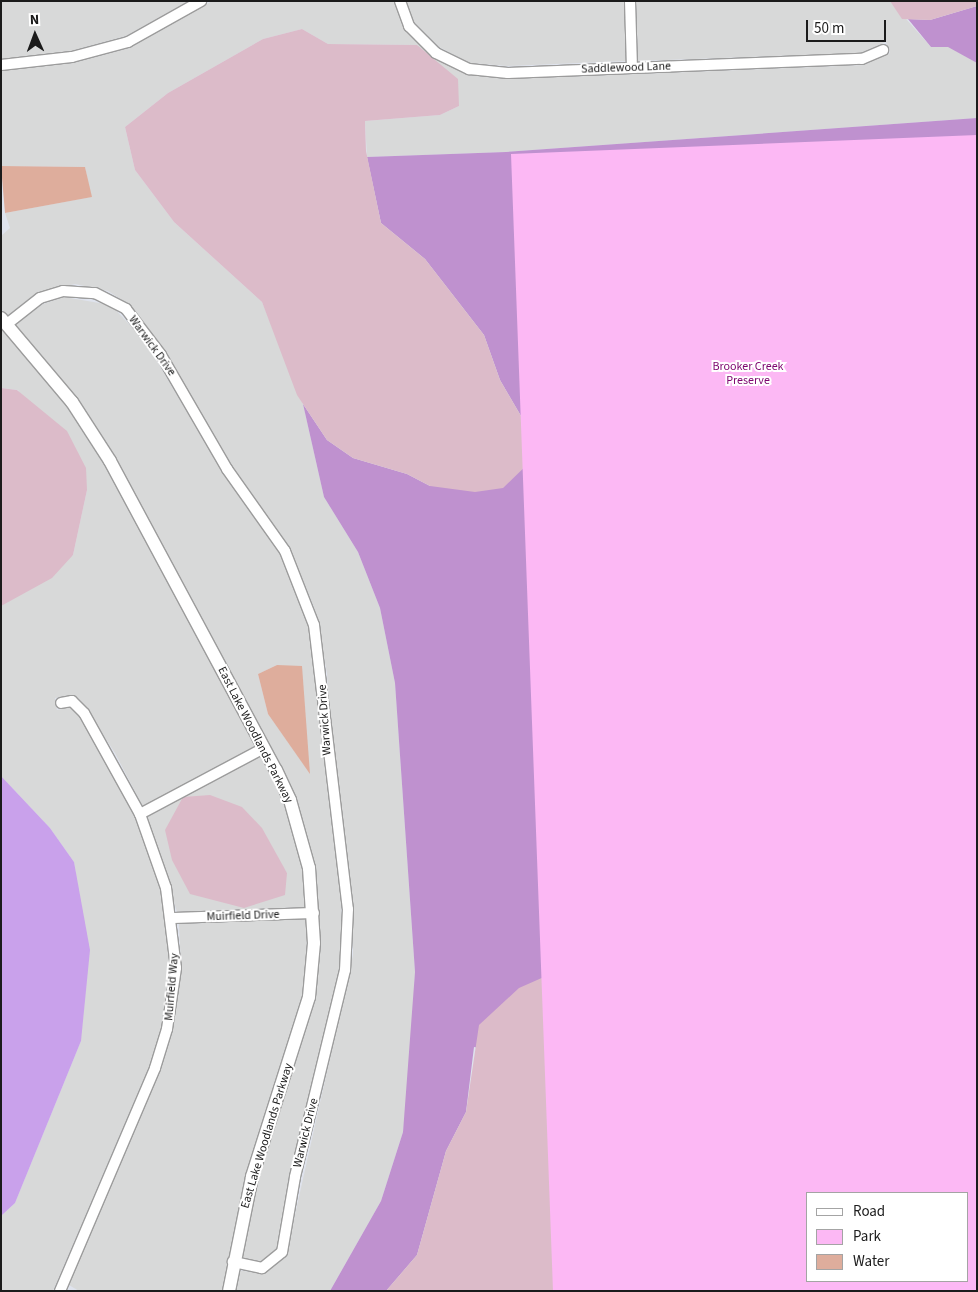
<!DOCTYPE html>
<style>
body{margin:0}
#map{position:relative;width:978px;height:1292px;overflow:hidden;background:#dfe3ed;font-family:"Source Sans 3",sans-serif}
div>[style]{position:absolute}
.residential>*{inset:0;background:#d8d9d9}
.grass>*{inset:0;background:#c9a1eb}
.forest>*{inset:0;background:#bf91cf}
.wetland>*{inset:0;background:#dcbbc9}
.park>*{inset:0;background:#fcb8f4}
.water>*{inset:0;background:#dead9c}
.roads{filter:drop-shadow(1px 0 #9c9c9c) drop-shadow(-1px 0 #9c9c9c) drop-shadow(0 1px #9c9c9c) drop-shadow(0 -1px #9c9c9c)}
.minor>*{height:10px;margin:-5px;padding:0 5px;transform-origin:5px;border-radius:5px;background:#fff}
.tertiary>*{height:12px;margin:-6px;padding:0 6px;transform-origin:6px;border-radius:6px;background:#fff}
span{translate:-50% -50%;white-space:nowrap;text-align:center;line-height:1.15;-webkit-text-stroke:4px #fff;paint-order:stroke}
.street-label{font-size:12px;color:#1b1b1b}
.park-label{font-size:12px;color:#7c056e}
.frame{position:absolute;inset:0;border:2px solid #1b1b1b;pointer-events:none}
.legend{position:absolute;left:806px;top:1192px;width:162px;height:90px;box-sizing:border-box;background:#fff;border:1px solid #a4a4a4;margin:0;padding:6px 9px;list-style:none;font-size:15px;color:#1b1b1b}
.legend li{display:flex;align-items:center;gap:10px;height:25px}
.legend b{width:25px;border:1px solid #a4a4a4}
.north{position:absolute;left:10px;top:10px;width:50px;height:50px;-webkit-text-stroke:4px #fff;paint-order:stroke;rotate:358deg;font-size:14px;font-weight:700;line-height:20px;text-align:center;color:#1b1b1b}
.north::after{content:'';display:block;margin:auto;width:18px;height:22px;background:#1b1b1b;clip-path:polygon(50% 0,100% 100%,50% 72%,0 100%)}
.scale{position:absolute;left:806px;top:20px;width:80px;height:22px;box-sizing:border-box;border:2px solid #1b1b1b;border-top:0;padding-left:6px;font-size:15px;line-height:18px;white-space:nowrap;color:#1b1b1b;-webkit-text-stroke:4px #fff;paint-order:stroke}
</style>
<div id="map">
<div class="residential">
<i style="clip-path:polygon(1px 1px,189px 1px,126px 36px,71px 51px,1px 59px)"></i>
<i style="clip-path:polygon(212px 1px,394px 1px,405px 30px,432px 57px,468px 75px,508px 79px,864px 65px,890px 53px,886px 42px,861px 53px,638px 61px,636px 1px,890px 1px,931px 47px,948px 46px,977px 63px,977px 118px,506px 152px,367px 157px,365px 121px,440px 115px,459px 106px,417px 45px,328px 44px,302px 29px,263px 39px,168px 93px,125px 127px,135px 170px,174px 222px,262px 302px,303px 404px,324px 497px,358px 552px,380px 608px,395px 683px,415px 972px,411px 1064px,403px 1132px,381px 1201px,330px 1291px,235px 1291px,237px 1270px,264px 1274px,286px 1255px,353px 955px,353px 909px,333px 760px,327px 673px,314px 607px,289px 547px,232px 466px,166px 352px,130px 305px,108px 291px,75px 284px,38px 292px,7px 316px,1px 309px,1px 236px,10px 228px,5px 213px,91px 197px,85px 167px,1px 166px,1px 71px,73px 63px,129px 48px)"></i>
<i style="clip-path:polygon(406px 1px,625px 1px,626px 61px,508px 66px,470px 63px,439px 47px,414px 22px)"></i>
<i style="clip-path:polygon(evenodd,64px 297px,111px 305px,145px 341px,223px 473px,280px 554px,309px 626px,341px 895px,342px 954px,336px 996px,289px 1176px,279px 1241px,273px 1256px,261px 1262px,239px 1258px,257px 1179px,315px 998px,319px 919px,314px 867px,295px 798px,281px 767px,102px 437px,15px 325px,43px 304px,64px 297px,277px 665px,310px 773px,268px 714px,258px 674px,277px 665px)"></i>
<i style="clip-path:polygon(evenodd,1px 327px,68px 406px,93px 444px,271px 773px,285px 802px,304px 870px,308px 907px,177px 912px,145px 811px,115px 753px,80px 700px,71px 695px,55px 698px,57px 710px,70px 707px,80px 717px,135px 816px,161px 889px,170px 968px,162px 1028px,150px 1065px,53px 1291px,1px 1291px,1px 1216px,15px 1203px,81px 1041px,78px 889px,74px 862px,50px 828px,1px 776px,1px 606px,73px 555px,87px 490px,18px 390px,1px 388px,1px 327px,275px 855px,287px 873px,172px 860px,275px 855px)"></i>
<i style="clip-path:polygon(308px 919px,304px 996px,246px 1175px,224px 1291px,79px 1291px,69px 1285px,172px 1032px,181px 969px,179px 924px)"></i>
</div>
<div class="grass">
<i style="clip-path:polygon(1px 776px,50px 828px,74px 862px,90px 950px,81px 1041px,15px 1203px,1px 1216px)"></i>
</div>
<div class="forest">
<i style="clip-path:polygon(977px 6px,977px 63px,948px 47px,931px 47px,908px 19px,930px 20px)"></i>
<i style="clip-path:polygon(977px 118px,977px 1142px,474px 1047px,466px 1112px,446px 1151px,417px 1255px,386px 1291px,330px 1291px,381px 1201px,403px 1132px,415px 972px,395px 683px,380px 608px,358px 552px,324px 497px,303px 404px,327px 440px,353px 458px,407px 474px,430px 486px,528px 428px,500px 380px,484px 335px,425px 259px,381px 223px,367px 157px,506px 152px)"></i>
</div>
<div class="wetland">
<i style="clip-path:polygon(890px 1px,977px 1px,977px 6px,930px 20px,902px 19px)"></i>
<i style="clip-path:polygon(302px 29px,328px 44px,417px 45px,458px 79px,459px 106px,440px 115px,365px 121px,366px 151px,381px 223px,425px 259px,484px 335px,500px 380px,528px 428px,535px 457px,503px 488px,475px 492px,430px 486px,407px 474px,353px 458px,327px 440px,297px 395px,262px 302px,174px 222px,135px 170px,125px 127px,168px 93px,263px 39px)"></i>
<i style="clip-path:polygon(1px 388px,17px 390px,67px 431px,86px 468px,87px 490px,73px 555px,52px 578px,1px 606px)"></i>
<i style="clip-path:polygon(210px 795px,242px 807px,262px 828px,287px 873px,285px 895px,244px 908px,190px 894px,172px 860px,165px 830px,183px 797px)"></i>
<i style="clip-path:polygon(evenodd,562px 969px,977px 1142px,977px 1291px,386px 1291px,417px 1255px,446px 1151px,466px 1112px,479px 1025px,519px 988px,562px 969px,807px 1193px,967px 1193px,967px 1281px,807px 1281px,807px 1193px)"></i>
</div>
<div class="park">
<i style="clip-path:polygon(evenodd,977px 135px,977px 1291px,553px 1291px,511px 154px,977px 135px,807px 1193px,967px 1193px,967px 1281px,807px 1281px,807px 1193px)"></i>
</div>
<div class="water">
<i style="clip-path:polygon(1px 166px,85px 167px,92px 197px,5px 213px)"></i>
<i style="clip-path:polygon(277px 665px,302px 666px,310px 774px,268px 714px,258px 674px)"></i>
</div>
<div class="roads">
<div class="minor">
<i style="left:400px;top:1px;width:27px;rotate:70deg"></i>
<i style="left:409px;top:26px;width:38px;rotate:45deg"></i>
<i style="left:436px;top:53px;width:37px;rotate:26deg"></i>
<i style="left:469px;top:69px;width:39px;rotate:6deg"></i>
<i style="left:508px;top:73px;width:354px;rotate:-2.3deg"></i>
<i style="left:862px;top:59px;width:23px;rotate:-23deg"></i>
<i style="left:630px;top:1px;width:66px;rotate:88.3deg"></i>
<i style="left:1px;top:65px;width:71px;rotate:-6.4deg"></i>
<i style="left:72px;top:57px;width:58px;rotate:-15deg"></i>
<i style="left:128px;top:42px;width:84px;rotate:-29.3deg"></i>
<i style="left:7px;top:324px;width:42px;rotate:-38.2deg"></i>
<i style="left:40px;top:298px;width:24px;rotate:-17deg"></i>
<i style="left:63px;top:291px;width:32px;rotate:4deg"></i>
<i style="left:95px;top:293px;width:35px;rotate:27deg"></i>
<i style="left:126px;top:309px;width:58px;rotate:52.7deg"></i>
<i style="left:161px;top:355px;width:132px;rotate:59.9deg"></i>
<i style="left:227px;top:469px;width:100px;rotate:54.7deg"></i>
<i style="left:285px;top:551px;width:79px;rotate:68.6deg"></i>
<i style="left:314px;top:625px;width:286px;rotate:83.2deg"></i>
<i style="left:348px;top:909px;width:61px;rotate:92.8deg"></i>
<i style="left:345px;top:970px;width:213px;rotate:103.6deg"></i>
<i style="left:295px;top:1177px;width:76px;rotate:99.8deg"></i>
<i style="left:282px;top:1252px;width:26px;rotate:141deg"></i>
<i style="left:262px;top:1268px;width:30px;rotate:-168deg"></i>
<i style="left:140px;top:814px;width:140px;rotate:-28deg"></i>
<i style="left:172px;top:918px;width:142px;rotate:-2deg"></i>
<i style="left:60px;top:1291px;width:242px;rotate:-66.9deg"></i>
<i style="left:155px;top:1068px;width:41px;rotate:-72.9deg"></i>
<i style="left:167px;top:1029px;width:62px;rotate:-81.6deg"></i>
<i style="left:176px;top:968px;width:81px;rotate:-97.1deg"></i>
<i style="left:166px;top:888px;width:78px;rotate:-109.4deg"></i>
<i style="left:140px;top:814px;width:115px;rotate:-119deg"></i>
<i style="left:84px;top:713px;width:17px;rotate:-135deg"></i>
<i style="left:72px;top:701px;width:11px;rotate:170deg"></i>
</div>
<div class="tertiary">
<i style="left:1px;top:318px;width:110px;rotate:49.8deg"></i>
<i style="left:72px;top:402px;width:70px;rotate:57.2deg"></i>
<i style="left:110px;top:461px;width:351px;rotate:61.8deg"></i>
<i style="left:276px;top:770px;width:33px;rotate:65deg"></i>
<i style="left:290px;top:800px;width:71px;rotate:74.4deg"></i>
<i style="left:309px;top:868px;width:75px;rotate:86.2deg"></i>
<i style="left:314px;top:943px;width:54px;rotate:95.3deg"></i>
<i style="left:309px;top:997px;width:189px;rotate:107.6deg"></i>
<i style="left:252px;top:1177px;width:116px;rotate:101.4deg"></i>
</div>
</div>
<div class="street-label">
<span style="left:626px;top:68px;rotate:-2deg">Saddlewood Lane</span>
<span style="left:152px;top:346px;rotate:54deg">Warwick Drive</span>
<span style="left:325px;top:720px;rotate:-94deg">Warwick Drive</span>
<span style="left:255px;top:735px;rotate:63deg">East Lake Woodlands Parkway</span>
<span style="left:243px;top:916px;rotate:-2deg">Muirfield Drive</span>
<span style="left:172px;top:987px;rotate:-85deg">Muirfield Way</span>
<span style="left:306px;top:1133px;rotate:-76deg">Warwick Drive</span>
<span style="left:267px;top:1136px;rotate:-73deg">East Lake Woodlands Parkway</span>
</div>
<div class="park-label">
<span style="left:748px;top:374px">Brooker Creek<br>Preserve</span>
</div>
<div class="frame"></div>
<ul class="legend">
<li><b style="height:6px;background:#fff"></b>Road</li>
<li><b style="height:14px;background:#fcb8f4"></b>Park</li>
<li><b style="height:14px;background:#dead9c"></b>Water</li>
</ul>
<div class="north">N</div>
<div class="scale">50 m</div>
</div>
